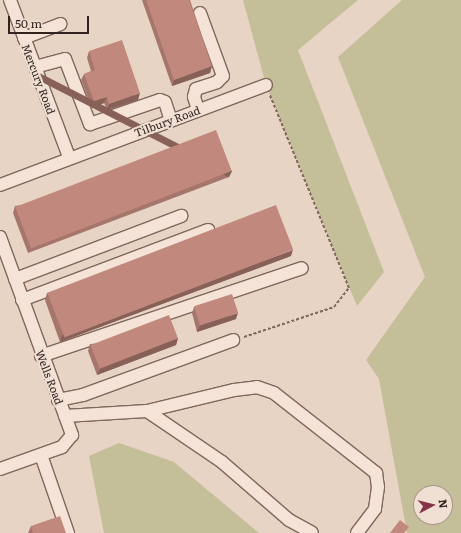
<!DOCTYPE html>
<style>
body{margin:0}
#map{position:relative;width:461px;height:533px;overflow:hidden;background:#e8d4c4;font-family:Literata,serif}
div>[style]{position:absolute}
.green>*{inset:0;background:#c4be99}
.path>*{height:2px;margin-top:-1px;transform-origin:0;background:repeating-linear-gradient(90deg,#80665d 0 3px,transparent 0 5px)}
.roads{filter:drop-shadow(1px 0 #80665d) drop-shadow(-1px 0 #80665d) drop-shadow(0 1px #80665d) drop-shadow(0 -1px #80665d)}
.minor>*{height:12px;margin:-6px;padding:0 6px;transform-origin:6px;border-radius:6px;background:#f4e3d6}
.wall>*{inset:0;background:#a6766c}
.shaded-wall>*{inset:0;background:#876058;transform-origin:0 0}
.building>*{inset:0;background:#c1897e;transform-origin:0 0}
span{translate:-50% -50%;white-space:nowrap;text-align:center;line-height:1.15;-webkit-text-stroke:4px #f0e0d3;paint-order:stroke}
.street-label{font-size:11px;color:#32231f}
.north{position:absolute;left:413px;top:485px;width:40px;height:40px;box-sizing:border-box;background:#f0e0d3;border:1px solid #a4948b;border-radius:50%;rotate:83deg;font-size:11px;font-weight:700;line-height:16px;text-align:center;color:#32231f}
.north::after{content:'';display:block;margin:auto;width:14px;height:18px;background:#87344a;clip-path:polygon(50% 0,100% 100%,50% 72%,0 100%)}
.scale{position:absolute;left:8px;top:16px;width:81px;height:18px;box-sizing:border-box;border:2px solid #32231f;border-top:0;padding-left:5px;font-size:12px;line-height:14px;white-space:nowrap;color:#32231f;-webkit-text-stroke:3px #f0e0d3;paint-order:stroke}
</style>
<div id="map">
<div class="green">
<i style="clip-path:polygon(243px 0,358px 0,298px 50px,384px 272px,357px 306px,266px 85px)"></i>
<i style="clip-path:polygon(evenodd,402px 0,461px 0,461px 533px,407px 533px,379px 379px,366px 360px,425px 277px,338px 57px,402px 0,421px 493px,445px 493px,445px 517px,421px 517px,421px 493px)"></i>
<i style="clip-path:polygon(119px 443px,174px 462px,259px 533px,104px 533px,89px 456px)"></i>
</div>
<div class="path">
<i style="left:244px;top:337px;width:95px;rotate:-18.4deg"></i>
<i style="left:334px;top:307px;width:24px;rotate:-52deg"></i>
<i style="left:349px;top:288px;width:209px;rotate:-112.3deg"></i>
</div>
<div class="roads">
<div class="minor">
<i style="left:10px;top:0;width:168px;rotate:69.4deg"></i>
<i style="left:24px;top:38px;width:39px;rotate:-21deg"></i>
<i style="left:35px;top:67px;width:31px;rotate:-15deg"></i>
<i style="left:65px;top:59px;width:70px;rotate:69deg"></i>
<i style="left:90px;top:124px;width:74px;rotate:-18.9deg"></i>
<i style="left:160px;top:100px;width:5px;rotate:22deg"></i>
<i style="left:165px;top:102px;width:19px;rotate:72deg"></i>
<i style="left:198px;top:110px;width:14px;rotate:-107deg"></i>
<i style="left:194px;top:97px;width:8px;rotate:-76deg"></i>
<i style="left:196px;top:89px;width:22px;rotate:-18deg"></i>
<i style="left:217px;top:82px;width:8px;rotate:-45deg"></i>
<i style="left:223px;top:76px;width:67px;rotate:-110.1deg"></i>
<i style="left:0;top:185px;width:284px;rotate:-20.6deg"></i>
<i style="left:0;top:237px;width:211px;rotate:70deg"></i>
<i style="left:72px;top:435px;width:16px;rotate:130deg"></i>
<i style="left:62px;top:447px;width:66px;rotate:160.5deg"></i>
<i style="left:15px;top:279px;width:178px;rotate:-20.8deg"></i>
<i style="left:22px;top:300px;width:199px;rotate:-20.6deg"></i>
<i style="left:41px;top:356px;width:275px;rotate:-18.6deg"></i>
<i style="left:58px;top:400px;width:25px;rotate:-11deg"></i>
<i style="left:83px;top:395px;width:160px;rotate:-20.1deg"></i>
<i style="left:147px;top:411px;width:91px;rotate:34.2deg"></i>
<i style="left:222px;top:462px;width:89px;rotate:40.9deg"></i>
<i style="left:289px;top:520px;width:26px;rotate:29deg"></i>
<i style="left:65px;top:416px;width:82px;rotate:-3.5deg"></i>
<i style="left:147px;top:411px;width:89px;rotate:-13.6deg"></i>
<i style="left:234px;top:390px;width:23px;rotate:-7deg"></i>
<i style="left:257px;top:387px;width:18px;rotate:19deg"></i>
<i style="left:274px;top:393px;width:130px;rotate:38.1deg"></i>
<i style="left:376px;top:473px;width:14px;rotate:82deg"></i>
<i style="left:378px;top:487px;width:22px;rotate:98deg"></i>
<i style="left:375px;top:509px;width:30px;rotate:127deg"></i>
<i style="left:41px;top:455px;width:83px;rotate:70.9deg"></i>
</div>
</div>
<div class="wall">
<i style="clip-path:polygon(142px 0,190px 0,212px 66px,210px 73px,172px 86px)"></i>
<i style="clip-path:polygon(89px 51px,138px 100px,107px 110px,104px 103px,92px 108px,81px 80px,84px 74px,91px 71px,87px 58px)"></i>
<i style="clip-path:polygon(232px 171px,229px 177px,28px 253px,13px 213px,15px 206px)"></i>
<i style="clip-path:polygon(291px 256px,60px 342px,45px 300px,47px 293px)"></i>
<i style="clip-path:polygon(194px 307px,236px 319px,197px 332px,192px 313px)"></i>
<i style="clip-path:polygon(178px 338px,176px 345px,97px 375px,88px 351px,90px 344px)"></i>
<i style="clip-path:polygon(31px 526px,66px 533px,28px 533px)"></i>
</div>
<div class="shaded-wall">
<i style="clip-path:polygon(212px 66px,210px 73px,172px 86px,174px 80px)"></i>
<i style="clip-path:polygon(140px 93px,138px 100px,107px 110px,109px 104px)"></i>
<i style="clip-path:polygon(107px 97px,104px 103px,92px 108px,94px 101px)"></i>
<i style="left:232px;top:171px;width:7px;height:216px;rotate:117deg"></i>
<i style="clip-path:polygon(293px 250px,291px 256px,60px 342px,62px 335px)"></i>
<i style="clip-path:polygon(238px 313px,236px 319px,197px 332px,200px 325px)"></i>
<i style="clip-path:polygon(178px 338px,176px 345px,97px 375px,100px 369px)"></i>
</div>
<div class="building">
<i style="clip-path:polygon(146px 0,189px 0,212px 66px,174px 80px)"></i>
<i style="clip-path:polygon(122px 40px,140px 93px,109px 104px,107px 97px,94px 101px,84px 74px,95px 70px,89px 51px)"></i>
<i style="left:216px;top:130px;width:44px;height:215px;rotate:69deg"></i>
<i style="left:276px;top:205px;width:48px;height:245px;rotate:69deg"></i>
<i style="left:232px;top:294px;width:20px;height:40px;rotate:72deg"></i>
<i style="left:169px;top:315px;width:25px;height:84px;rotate:69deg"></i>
<i style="clip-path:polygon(60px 516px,66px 533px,33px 533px,31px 526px)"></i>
<i style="clip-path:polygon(400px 520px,409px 527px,404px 533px,390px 533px)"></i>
</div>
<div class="street-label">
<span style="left:39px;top:79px;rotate:69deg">Mercury Road</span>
<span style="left:167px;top:121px;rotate:-20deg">Tilbury Road</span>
<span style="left:50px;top:377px;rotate:69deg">Wells Road</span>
</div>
<div class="north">N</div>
<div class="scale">50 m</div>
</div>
